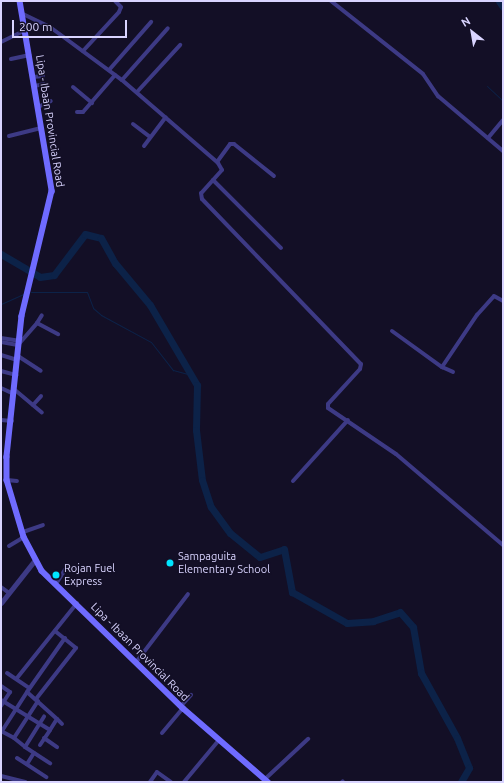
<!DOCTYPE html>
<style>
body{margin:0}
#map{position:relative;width:504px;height:783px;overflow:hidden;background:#130f26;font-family:Ubuntu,sans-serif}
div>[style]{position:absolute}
.stream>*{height:1px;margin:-0.5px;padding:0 0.5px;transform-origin:0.5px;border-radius:0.5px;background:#0c2248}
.river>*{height:7px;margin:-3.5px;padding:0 3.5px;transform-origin:3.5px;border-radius:3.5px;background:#0c2248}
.minor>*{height:4px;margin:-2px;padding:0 2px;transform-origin:2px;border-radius:2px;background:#3d3a85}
.tertiary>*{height:5px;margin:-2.5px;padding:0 2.5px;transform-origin:2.5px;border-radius:2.5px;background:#3d3a85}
.secondary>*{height:5.5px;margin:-2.75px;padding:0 2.75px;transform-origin:2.75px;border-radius:2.75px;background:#6f6bff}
.dots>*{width:11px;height:11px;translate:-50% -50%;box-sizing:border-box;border:2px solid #130f26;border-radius:50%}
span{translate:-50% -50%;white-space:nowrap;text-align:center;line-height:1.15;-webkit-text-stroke:3px #130f26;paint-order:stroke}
.street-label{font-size:11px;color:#d9d4ff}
.poi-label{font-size:11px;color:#d9d4ff}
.left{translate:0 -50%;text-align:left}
.frame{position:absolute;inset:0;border:2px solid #d9d4ff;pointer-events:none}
.north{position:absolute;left:452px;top:12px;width:40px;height:40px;-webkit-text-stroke:3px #130f26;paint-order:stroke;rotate:329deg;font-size:11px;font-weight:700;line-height:16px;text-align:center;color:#d9d4ff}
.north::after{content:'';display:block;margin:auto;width:14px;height:18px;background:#d9d4ff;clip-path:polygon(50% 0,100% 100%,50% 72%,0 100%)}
.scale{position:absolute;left:12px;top:20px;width:115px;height:18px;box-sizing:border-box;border:2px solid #d9d4ff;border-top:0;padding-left:5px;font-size:12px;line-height:14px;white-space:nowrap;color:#d9d4ff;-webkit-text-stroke:3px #130f26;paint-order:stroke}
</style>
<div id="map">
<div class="stream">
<i style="left:487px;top:86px;width:22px;rotate:43deg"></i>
<i style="left:31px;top:292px;width:56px"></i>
<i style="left:87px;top:292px;width:17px;rotate:69deg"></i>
<i style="left:93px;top:308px;width:11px;rotate:41deg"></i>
<i style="left:101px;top:315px;width:57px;rotate:28.4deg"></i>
<i style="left:151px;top:342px;width:36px;rotate:52deg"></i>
<i style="left:173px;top:370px;width:20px;rotate:15deg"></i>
<i style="left:1px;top:304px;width:27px;rotate:-24deg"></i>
</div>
<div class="river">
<i style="left:499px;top:1px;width:7px;rotate:56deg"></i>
<i style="left:1px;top:254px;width:45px;rotate:30.5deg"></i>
<i style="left:40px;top:277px;width:14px;rotate:-8deg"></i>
<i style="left:54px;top:275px;width:51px;rotate:-52.9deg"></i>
<i style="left:85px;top:234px;width:16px;rotate:14deg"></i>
<i style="left:101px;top:238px;width:29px;rotate:61deg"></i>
<i style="left:115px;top:263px;width:55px;rotate:50.2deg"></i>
<i style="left:150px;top:305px;width:93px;rotate:59.6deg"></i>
<i style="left:197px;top:385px;width:45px;rotate:91.3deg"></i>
<i style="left:196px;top:430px;width:50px;rotate:83.2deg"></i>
<i style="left:202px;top:480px;width:28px;rotate:72deg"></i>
<i style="left:211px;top:507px;width:32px;rotate:54deg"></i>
<i style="left:230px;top:533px;width:38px;rotate:39deg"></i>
<i style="left:260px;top:557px;width:25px;rotate:-18deg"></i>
<i style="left:284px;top:549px;width:44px;rotate:79.5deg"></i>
<i style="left:292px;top:592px;width:63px;rotate:29.4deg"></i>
<i style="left:347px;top:623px;width:26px;rotate:-4deg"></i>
<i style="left:373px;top:621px;width:28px;rotate:-18deg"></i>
<i style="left:400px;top:612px;width:20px;rotate:49deg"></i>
<i style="left:413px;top:627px;width:47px;rotate:80.1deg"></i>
<i style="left:421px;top:673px;width:74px;rotate:61deg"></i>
<i style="left:457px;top:738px;width:32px;rotate:68deg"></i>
<i style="left:469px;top:768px;width:16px;rotate:120deg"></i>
</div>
<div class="minor">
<i style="left:331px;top:1px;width:117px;rotate:38.4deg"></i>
<i style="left:423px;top:74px;width:27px;rotate:56deg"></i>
<i style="left:438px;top:96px;width:85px;rotate:40.2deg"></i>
<i style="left:23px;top:14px;width:30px;rotate:26deg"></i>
<i style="left:50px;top:27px;width:89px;rotate:36.4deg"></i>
<i style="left:122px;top:80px;width:127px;rotate:40.8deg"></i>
<i style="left:218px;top:163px;width:8px;rotate:60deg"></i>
<i style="left:222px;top:170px;width:31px;rotate:132deg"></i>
<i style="left:201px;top:193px;width:6px;rotate:81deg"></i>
<i style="left:202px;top:199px;width:229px;rotate:46.1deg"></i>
<i style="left:361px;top:364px;width:5px;rotate:101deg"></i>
<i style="left:360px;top:369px;width:47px;rotate:132.4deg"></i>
<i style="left:328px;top:404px;width:4px;rotate:90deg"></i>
<i style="left:328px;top:408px;width:82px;rotate:34.1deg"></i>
<i style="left:396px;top:454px;width:140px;rotate:40.4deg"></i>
<i style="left:1px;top:42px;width:28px;rotate:-26deg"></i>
<i style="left:83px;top:51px;width:53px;rotate:-47.3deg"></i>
<i style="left:119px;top:12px;width:5px;rotate:-68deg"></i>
<i style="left:121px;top:7px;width:8px;rotate:-135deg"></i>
<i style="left:11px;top:59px;width:19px;rotate:-12deg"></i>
<i style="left:109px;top:70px;width:64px;rotate:-48.8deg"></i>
<i style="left:33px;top:77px;width:10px;rotate:-6deg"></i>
<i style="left:122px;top:80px;width:69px;rotate:-48.5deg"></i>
<i style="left:34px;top:86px;width:10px;rotate:-11deg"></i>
<i style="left:73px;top:87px;width:25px;rotate:40deg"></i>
<i style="left:137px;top:92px;width:64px;rotate:-47.5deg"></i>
<i style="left:38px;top:107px;width:14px;rotate:-25deg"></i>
<i style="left:77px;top:112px;width:6px"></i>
<i style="left:83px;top:112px;width:49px;rotate:-49.1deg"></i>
<i style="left:133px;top:124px;width:20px;rotate:37deg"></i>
<i style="left:9px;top:136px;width:33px;rotate:-14deg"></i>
<i style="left:488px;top:138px;width:23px;rotate:-50deg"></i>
<i style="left:144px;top:146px;width:36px;rotate:-53deg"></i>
<i style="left:217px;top:162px;width:22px;rotate:-54deg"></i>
<i style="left:230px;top:144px;width:4px"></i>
<i style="left:234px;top:144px;width:51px;rotate:38.7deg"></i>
<i style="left:213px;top:180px;width:96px;rotate:45deg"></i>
<i style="left:37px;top:323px;width:9px;rotate:-58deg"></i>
<i style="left:392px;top:331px;width:62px;rotate:35.8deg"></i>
<i style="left:442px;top:367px;width:63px;rotate:-56.1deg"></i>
<i style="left:477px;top:315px;width:25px;rotate:-48deg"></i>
<i style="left:494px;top:296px;width:10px;rotate:29deg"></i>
<i style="left:1px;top:338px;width:18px;rotate:9deg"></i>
<i style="left:1px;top:342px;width:17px;rotate:10deg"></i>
<i style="left:18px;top:345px;width:29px;rotate:-49deg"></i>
<i style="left:37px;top:323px;width:24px;rotate:28deg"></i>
<i style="left:1px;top:355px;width:17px;rotate:17deg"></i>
<i style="left:18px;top:356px;width:27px;rotate:33deg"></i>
<i style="left:442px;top:367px;width:12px;rotate:24deg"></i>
<i style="left:1px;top:371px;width:16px;rotate:15deg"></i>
<i style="left:1px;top:388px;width:14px;rotate:25deg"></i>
<i style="left:15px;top:390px;width:35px;rotate:40deg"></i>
<i style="left:33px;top:405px;width:12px;rotate:-48deg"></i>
<i style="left:1px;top:420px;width:11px;rotate:5deg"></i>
<i style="left:7px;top:480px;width:10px;rotate:6deg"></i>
<i style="left:293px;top:481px;width:82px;rotate:-48deg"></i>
<i style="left:23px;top:532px;width:21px;rotate:-19deg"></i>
<i style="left:9px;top:546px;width:17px;rotate:-31deg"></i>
<i style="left:56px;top:584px;width:22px;rotate:-58deg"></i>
<i style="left:1px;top:587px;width:9px;rotate:36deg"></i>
<i style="left:137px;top:661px;width:84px;rotate:-52.7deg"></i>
<i style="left:7px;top:673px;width:27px;rotate:34deg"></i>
<i style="left:17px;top:678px;width:96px;rotate:-51.3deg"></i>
<i style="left:1px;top:686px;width:11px;rotate:34deg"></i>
<i style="left:10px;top:692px;width:17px;rotate:123deg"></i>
<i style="left:36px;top:699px;width:65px;rotate:-51.9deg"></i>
<i style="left:76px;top:648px;width:27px;rotate:-141deg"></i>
<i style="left:1px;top:700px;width:57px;rotate:31.5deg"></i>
<i style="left:50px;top:730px;width:13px;rotate:-58deg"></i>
<i style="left:57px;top:719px;width:40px;rotate:-138deg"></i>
<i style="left:27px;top:692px;width:66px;rotate:-54.9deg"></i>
<i style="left:38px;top:701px;width:44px;rotate:123deg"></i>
<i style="left:14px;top:738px;width:14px;rotate:39deg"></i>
<i style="left:25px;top:747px;width:36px;rotate:-58deg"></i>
<i style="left:181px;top:706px;width:15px;rotate:-48deg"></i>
<i style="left:57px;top:719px;width:7px;rotate:45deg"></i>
<i style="left:1px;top:731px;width:15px;rotate:28deg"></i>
<i style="left:2px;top:731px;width:46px;rotate:-57.3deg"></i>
<i style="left:162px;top:733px;width:33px;rotate:-50deg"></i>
<i style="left:44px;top:738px;width:16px;rotate:35deg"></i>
<i style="left:40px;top:745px;width:18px;rotate:-56deg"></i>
<i style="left:25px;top:747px;width:30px;rotate:33deg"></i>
<i style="left:17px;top:758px;width:35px;rotate:33deg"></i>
<i style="left:27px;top:764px;width:13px;rotate:-58deg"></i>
<i style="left:1px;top:776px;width:25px;rotate:14deg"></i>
<i style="left:265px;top:779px;width:59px;rotate:-42.9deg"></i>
<i style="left:150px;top:782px;width:12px;rotate:-55deg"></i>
<i style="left:157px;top:772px;width:17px;rotate:36deg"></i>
<i style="left:184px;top:782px;width:55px;rotate:-50.2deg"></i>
<i style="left:342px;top:782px;width:1px;rotate:-45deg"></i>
</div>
<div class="tertiary">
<i style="left:1px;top:603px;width:53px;rotate:-51.8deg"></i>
</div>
<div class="secondary">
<i style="left:20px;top:1px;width:193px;rotate:80.4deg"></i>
<i style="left:52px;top:191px;width:129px;rotate:103.5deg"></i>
<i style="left:22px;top:316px;width:142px;rotate:96.1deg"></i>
<i style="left:7px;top:457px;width:23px;rotate:90deg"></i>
<i style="left:7px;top:480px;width:59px;rotate:73.4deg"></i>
<i style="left:24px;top:537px;width:38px;rotate:62deg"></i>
<i style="left:42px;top:571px;width:197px;rotate:44.2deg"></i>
<i style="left:183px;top:708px;width:113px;rotate:41deg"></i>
</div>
<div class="dots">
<i style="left:170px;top:563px;background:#00e5ff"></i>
<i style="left:56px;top:575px;background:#00e5ff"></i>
</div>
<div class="street-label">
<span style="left:50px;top:121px;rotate:81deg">Lipa - Ibaan Provincial Road</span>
<span style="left:140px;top:652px;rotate:45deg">Lipa - Ibaan Provincial Road</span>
</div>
<div class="poi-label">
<span class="left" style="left:178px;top:563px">Sampaguita<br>Elementary School</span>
<span class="left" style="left:64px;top:575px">Rojan Fuel<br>Express</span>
</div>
<div class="frame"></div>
<div class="north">N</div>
<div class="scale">200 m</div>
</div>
